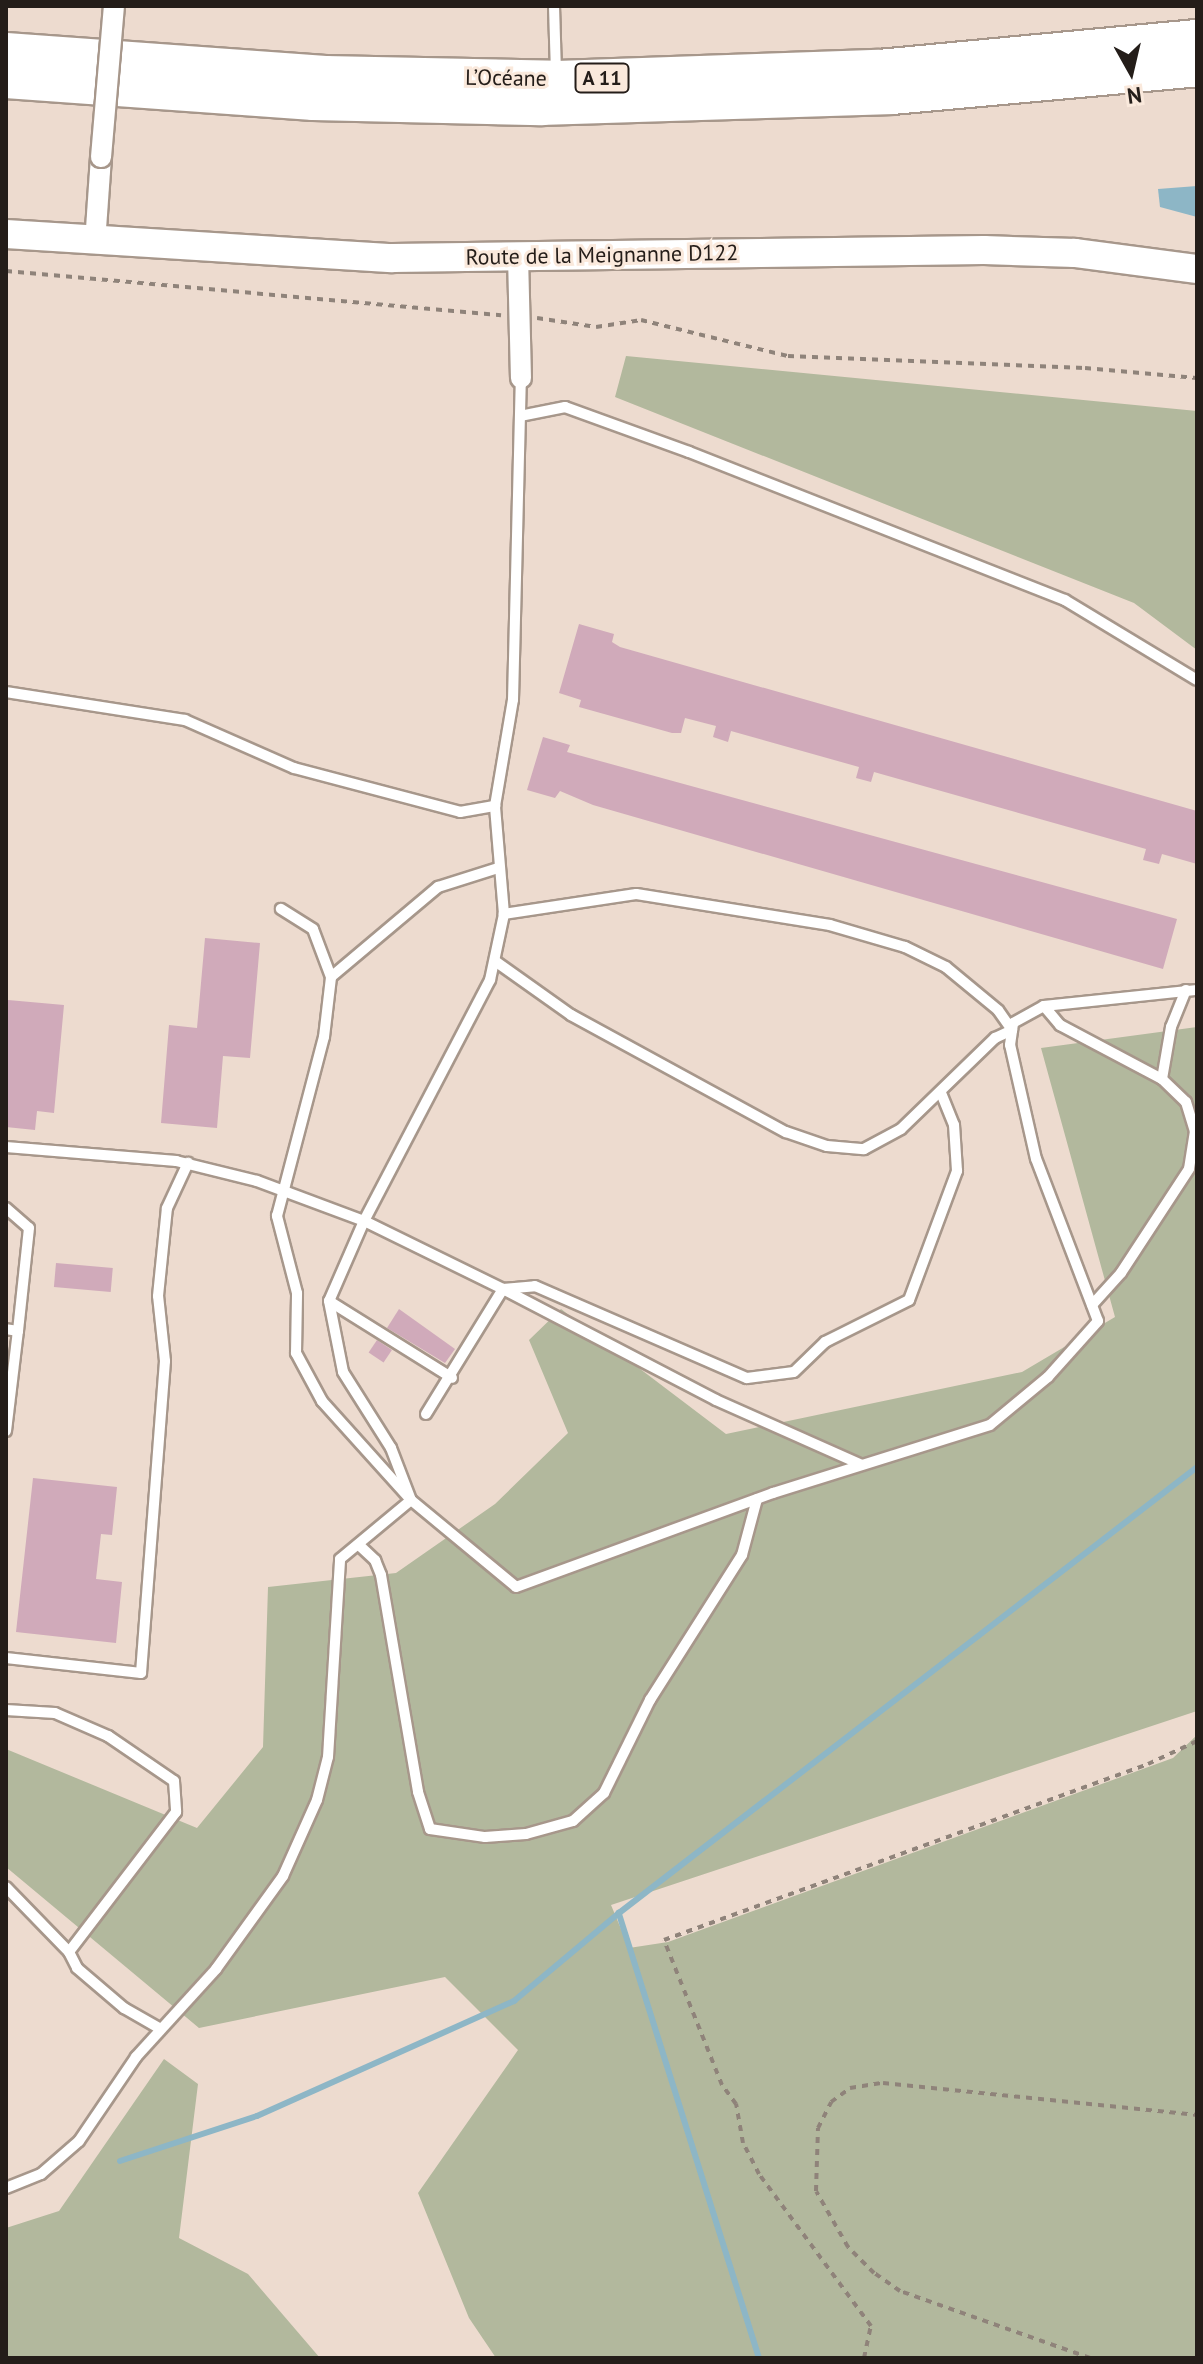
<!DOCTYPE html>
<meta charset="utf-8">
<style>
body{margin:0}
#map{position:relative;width:1203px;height:2364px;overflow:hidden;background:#eddbcf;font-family:"PT Sans",sans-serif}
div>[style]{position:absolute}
.green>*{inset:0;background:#b2b89d}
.water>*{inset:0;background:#8db6c6}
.stream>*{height:6px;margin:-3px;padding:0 3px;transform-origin:3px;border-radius:3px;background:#8db6c6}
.building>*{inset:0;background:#d0aaba;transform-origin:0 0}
.path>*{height:4px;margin-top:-2px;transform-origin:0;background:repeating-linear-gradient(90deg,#8f837a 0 6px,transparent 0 12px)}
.roads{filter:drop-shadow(2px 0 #a7978b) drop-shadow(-2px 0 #a7978b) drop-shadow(0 2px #a7978b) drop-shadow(0 -2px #a7978b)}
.lane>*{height:10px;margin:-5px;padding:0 5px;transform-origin:5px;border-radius:5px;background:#fff}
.street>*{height:20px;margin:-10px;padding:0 10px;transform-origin:10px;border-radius:10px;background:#fff}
.secondary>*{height:28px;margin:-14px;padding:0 14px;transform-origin:14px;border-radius:14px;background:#fff}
.highway>*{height:36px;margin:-18px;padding:0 18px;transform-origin:18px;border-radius:18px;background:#fff}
.bridges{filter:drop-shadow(2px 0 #a7978b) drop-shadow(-2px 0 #a7978b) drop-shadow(0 2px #a7978b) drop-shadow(0 -2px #a7978b)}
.street-bridge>*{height:20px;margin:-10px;padding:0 10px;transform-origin:10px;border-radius:10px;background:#fff}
span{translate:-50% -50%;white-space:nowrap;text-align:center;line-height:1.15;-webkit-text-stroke:6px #fae9dc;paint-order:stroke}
.shield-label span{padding:2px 6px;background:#fae9dc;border:2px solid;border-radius:6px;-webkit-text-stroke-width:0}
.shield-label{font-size:20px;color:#241d19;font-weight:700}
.street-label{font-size:22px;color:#241d19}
.frame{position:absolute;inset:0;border:8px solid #241d19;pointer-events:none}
.north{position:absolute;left:1091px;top:32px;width:80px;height:80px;-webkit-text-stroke:6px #fae9dc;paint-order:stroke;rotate:172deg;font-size:22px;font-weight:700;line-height:32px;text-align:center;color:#241d19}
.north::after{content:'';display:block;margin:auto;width:28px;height:36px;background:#241d19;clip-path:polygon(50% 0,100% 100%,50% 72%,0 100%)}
</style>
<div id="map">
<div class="green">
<i style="clip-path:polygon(626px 356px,1197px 411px,1197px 650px,1134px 603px,615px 397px)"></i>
<i style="clip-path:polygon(1197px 1027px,1197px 1711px,611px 1905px,629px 1948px,668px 1942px,1173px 1758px,1197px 1735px,1197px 2358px,496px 2358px,469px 2318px,418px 2193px,518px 2050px,445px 1977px,199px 2028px,6px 1867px,6px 1749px,197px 1828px,263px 1747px,268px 1587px,396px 1573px,495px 1504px,568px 1433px,529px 1340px,561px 1309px,726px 1434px,1022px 1372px,1115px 1317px,1041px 1048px)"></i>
<i style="clip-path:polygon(164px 2059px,198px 2084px,179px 2238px,248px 2274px,320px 2358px,6px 2358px,6px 2228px,59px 2211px)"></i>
</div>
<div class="water">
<i style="clip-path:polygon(1197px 186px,1197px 217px,1160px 207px,1158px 189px)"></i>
</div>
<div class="stream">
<i style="left:120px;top:2161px;width:144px;rotate:-18.2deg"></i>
<i style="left:257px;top:2116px;width:282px;rotate:-24.1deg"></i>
<i style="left:514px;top:2001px;width:137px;rotate:-40deg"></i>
<i style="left:759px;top:2358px;width:467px;rotate:-107.5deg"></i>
<i style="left:619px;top:1913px;width:730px;rotate:-37.65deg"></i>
</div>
<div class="building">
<i style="clip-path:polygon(579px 624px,614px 634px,612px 642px,620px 647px,1197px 811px,1197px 864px,1162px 854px,1159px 864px,1143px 860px,1146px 849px,874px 772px,871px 782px,856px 778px,859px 767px,731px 731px,728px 742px,713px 737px,716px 726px,685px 718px,681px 733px,672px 733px,579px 707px,581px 700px,559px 693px)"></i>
<i style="clip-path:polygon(543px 737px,570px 745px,567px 752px,1177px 919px,1163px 969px,593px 805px,560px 791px,555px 798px,527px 790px)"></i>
<i style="clip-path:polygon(205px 938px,260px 943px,250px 1058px,223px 1056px,217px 1128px,161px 1123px,169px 1025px,197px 1028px)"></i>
<i style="clip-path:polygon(8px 1000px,64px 1005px,54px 1113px,37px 1111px,35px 1130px,6px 1127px)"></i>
<i style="left:56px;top:1263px;width:57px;height:24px;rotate:5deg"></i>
<i style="clip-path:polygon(399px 1309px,455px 1349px,445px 1363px,387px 1328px)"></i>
<i style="left:377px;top:1340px;width:18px;height:15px;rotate:34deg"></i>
<i style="clip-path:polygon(33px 1478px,117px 1487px,112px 1535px,101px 1534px,96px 1579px,122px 1582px,116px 1643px,16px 1632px)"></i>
</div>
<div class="path">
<i style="left:6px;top:271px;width:497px;rotate:5.1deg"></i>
<i style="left:537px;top:318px;width:60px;rotate:8.7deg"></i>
<i style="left:596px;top:327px;width:46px;rotate:-8.8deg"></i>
<i style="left:641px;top:320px;width:151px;rotate:13.8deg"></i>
<i style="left:788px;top:356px;width:297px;rotate:2.3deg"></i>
<i style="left:1085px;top:368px;width:112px;rotate:5.1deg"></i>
<i style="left:864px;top:2358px;width:33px;rotate:-78deg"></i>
<i style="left:871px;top:2326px;width:189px;rotate:-126.4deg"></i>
<i style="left:759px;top:2174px;width:35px;rotate:-117deg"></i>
<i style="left:743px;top:2143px;width:40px;rotate:-100deg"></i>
<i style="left:736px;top:2104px;width:24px;rotate:-126deg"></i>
<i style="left:722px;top:2085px;width:156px;rotate:-111.8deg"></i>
<i style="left:664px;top:1940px;width:515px;rotate:-19.98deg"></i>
<i style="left:1148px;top:1764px;width:54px;rotate:-25.1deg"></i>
<i style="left:1090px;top:2358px;width:201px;rotate:-160.6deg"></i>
<i style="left:900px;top:2291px;width:32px;rotate:-145deg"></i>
<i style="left:874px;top:2273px;width:37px;rotate:-135deg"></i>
<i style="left:848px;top:2247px;width:64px;rotate:-119.7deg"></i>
<i style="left:816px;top:2191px;width:63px;rotate:-88.2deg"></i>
<i style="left:818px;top:2128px;width:29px;rotate:-63deg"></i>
<i style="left:831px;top:2102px;width:24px;rotate:-36deg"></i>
<i style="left:850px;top:2088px;width:33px;rotate:-9deg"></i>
<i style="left:883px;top:2083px;width:316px;rotate:5.8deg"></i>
</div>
<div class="roads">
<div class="lane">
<i style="left:554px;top:6px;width:67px;rotate:88.3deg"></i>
<i style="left:520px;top:416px;width:46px;rotate:-11.3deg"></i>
<i style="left:565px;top:407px;width:132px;rotate:19.9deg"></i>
<i style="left:689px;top:452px;width:404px;rotate:21.5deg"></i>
<i style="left:1065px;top:600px;width:154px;rotate:31.2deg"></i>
<i style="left:6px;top:692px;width:181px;rotate:8.9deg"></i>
<i style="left:185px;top:720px;width:119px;rotate:23.8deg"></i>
<i style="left:294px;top:768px;width:172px;rotate:14.8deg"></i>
<i style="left:460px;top:812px;width:36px;rotate:-10deg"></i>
<i style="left:495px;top:806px;width:108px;rotate:-80.4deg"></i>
<i style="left:513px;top:700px;width:322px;rotate:-88.6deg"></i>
<i style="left:495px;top:961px;width:93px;rotate:35.4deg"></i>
<i style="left:571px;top:1015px;width:245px;rotate:28.6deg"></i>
<i style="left:786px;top:1132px;width:43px;rotate:18.9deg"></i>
<i style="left:827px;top:1146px;width:37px;rotate:5deg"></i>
<i style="left:864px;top:1149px;width:42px;rotate:-28.4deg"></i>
<i style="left:901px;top:1129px;width:131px;rotate:-44.1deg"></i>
<i style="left:995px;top:1038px;width:19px;rotate:-25deg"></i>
<i style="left:1012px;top:1030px;width:24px;rotate:-125deg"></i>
<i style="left:998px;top:1010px;width:67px;rotate:-140.4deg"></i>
<i style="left:946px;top:967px;width:46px;rotate:-154deg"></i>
<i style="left:905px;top:947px;width:78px;rotate:-163.7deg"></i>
<i style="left:830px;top:925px;width:196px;rotate:-170.9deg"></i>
<i style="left:636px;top:894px;width:134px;rotate:171.4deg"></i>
<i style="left:331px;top:977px;width:140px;rotate:-40.1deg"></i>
<i style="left:438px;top:887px;width:63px;rotate:-17.6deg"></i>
<i style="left:1044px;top:1006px;width:25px;rotate:50deg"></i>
<i style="left:1060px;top:1025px;width:115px;rotate:27.9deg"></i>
<i style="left:1162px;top:1079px;width:33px;rotate:44deg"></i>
<i style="left:1186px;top:1102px;width:30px;rotate:73deg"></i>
<i style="left:1195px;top:1131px;width:38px;rotate:99deg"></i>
<i style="left:1189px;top:1169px;width:124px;rotate:123.2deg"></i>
<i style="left:1121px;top:1273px;width:43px;rotate:132.2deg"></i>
<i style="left:1162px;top:1079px;width:53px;rotate:-80.2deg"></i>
<i style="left:1171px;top:1027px;width:40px;rotate:-68deg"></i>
<i style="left:6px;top:1147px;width:171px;rotate:4.7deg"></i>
<i style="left:176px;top:1161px;width:83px;rotate:13.9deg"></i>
<i style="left:257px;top:1181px;width:114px;rotate:20.5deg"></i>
<i style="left:364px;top:1221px;width:272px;rotate:-62.4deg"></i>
<i style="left:490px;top:980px;width:67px;rotate:-78deg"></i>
<i style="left:504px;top:914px;width:108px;rotate:-94.8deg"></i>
<i style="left:6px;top:1208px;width:30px;rotate:41deg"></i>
<i style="left:29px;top:1228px;width:104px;rotate:96.1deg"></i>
<i style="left:18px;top:1331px;width:12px;rotate:-171deg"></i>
<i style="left:503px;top:1289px;width:32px;rotate:-5deg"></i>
<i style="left:535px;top:1286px;width:231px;rotate:23.5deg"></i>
<i style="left:747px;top:1378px;width:47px;rotate:-7.3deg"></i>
<i style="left:794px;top:1372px;width:43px;rotate:-44.1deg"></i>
<i style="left:825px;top:1342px;width:94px;rotate:-26.6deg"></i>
<i style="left:909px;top:1300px;width:138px;rotate:-69.6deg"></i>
<i style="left:957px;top:1171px;width:46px;rotate:-93.7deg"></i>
<i style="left:954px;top:1125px;width:35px;rotate:-112deg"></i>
<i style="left:503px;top:1289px;width:240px;rotate:27.5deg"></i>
<i style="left:716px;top:1400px;width:158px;rotate:24deg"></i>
<i style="left:329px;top:1301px;width:145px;rotate:32deg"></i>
<i style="left:426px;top:1414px;width:147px;rotate:-58.4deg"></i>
<i style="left:503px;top:1289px;width:155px;rotate:-153.9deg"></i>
<i style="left:364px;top:1221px;width:87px;rotate:113.6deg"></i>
<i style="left:329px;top:1301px;width:72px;rotate:78.8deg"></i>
<i style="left:343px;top:1372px;width:90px;rotate:57.7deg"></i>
<i style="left:391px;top:1448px;width:56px;rotate:69deg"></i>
<i style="left:411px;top:1500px;width:136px;rotate:39.6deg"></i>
<i style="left:516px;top:1587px;width:274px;rotate:-20.1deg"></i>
<i style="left:773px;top:1493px;width:227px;rotate:-17.4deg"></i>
<i style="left:990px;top:1425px;width:75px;rotate:-39.6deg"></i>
<i style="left:1048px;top:1377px;width:75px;rotate:-48.2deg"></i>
<i style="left:1098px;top:1321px;width:173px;rotate:-110.9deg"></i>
<i style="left:1036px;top:1159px;width:117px;rotate:-102.8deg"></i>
<i style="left:1010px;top:1045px;width:22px;rotate:-82deg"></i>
<i style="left:1013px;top:1023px;width:35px;rotate:-29deg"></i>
<i style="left:1044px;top:1006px;width:154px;rotate:-6deg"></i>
<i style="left:6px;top:1431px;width:101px;rotate:-83.2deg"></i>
<i style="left:360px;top:1546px;width:21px;rotate:43deg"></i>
<i style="left:375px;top:1560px;width:16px;rotate:68deg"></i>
<i style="left:381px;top:1575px;width:220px;rotate:80.3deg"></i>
<i style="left:418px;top:1792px;width:39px;rotate:72deg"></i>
<i style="left:430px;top:1829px;width:56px;rotate:8.3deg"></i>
<i style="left:485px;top:1837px;width:41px;rotate:-4.2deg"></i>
<i style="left:526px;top:1834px;width:49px;rotate:-15.5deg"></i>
<i style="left:573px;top:1821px;width:42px;rotate:-42.1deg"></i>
<i style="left:604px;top:1793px;width:104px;rotate:-63.7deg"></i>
<i style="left:650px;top:1700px;width:172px;rotate:-57.6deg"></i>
<i style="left:742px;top:1555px;width:58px;rotate:-75deg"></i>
<i style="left:6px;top:1658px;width:136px;rotate:6.3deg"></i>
<i style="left:141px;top:1673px;width:313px;rotate:-85.6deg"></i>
<i style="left:165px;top:1361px;width:65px;rotate:-96.1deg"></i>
<i style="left:158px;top:1296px;width:88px;rotate:-84.2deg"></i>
<i style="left:167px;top:1208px;width:50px;rotate:-65deg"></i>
<i style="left:6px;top:1710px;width:49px;rotate:3.5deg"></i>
<i style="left:55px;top:1713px;width:58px;rotate:23.5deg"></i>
<i style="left:108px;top:1736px;width:80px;rotate:34.3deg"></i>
<i style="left:174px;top:1781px;width:31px;rotate:86deg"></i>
<i style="left:176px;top:1812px;width:176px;rotate:127.4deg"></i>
<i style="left:6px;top:1887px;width:91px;rotate:45.9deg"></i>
<i style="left:69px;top:1952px;width:18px;rotate:63deg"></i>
<i style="left:77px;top:1968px;width:62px;rotate:40.4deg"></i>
<i style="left:124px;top:2008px;width:40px;rotate:29.7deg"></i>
<i style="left:6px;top:2188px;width:38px;rotate:-22deg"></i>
<i style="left:41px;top:2174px;width:50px;rotate:-41deg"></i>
<i style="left:79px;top:2141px;width:102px;rotate:-55.8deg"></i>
<i style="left:136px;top:2057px;width:119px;rotate:-47.7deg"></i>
<i style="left:216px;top:1969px;width:115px;rotate:-54.2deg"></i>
<i style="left:283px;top:1876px;width:83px;rotate:-65.9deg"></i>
<i style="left:317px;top:1800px;width:44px;rotate:-75.7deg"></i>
<i style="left:328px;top:1757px;width:198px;rotate:-86.5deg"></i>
<i style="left:340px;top:1559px;width:92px;rotate:-39.7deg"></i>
<i style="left:411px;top:1500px;width:133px;rotate:-132deg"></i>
<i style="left:322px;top:1401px;width:55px;rotate:-118.4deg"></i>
<i style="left:296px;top:1353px;width:60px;rotate:-89deg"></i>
<i style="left:297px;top:1293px;width:80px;rotate:-104.6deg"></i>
<i style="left:277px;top:1216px;width:185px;rotate:-75.3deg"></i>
<i style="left:324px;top:1037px;width:60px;rotate:-83.3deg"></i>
<i style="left:331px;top:977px;width:51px;rotate:-110.6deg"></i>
<i style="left:313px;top:929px;width:38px;rotate:-148deg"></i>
</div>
<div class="street">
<i style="left:95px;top:243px;width:86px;rotate:-86deg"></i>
<i style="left:518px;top:256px;width:122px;rotate:88.6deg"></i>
</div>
<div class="secondary">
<i style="left:6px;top:234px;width:387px;rotate:3.6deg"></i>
<i style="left:392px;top:258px;width:592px;rotate:-0.77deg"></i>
<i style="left:984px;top:250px;width:91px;rotate:1.9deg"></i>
<i style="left:1075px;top:253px;width:123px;rotate:7.5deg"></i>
</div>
<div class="highway">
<i style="left:6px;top:51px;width:320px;rotate:4.1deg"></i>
<i style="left:325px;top:74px;width:232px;rotate:1.2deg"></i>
<i style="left:557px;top:79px;width:322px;rotate:-2deg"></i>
<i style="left:879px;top:68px;width:319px;rotate:-5.4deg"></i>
<i style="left:6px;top:80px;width:308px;rotate:4.1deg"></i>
<i style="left:313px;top:102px;width:229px;rotate:1.3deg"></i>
<i style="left:542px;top:107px;width:350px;rotate:-1.8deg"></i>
<i style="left:892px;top:96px;width:306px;rotate:-5.2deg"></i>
</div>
</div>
<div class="bridges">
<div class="street-bridge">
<i style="left:101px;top:157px;width:152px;rotate:-85.1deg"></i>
</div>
</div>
<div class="shield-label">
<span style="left:602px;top:78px">A 11</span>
</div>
<div class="street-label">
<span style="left:506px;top:78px;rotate:1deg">L’Océane</span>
<span style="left:602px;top:255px;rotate:-1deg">Route de la Meignanne D122</span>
</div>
<div class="frame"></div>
<div class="north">N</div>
</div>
